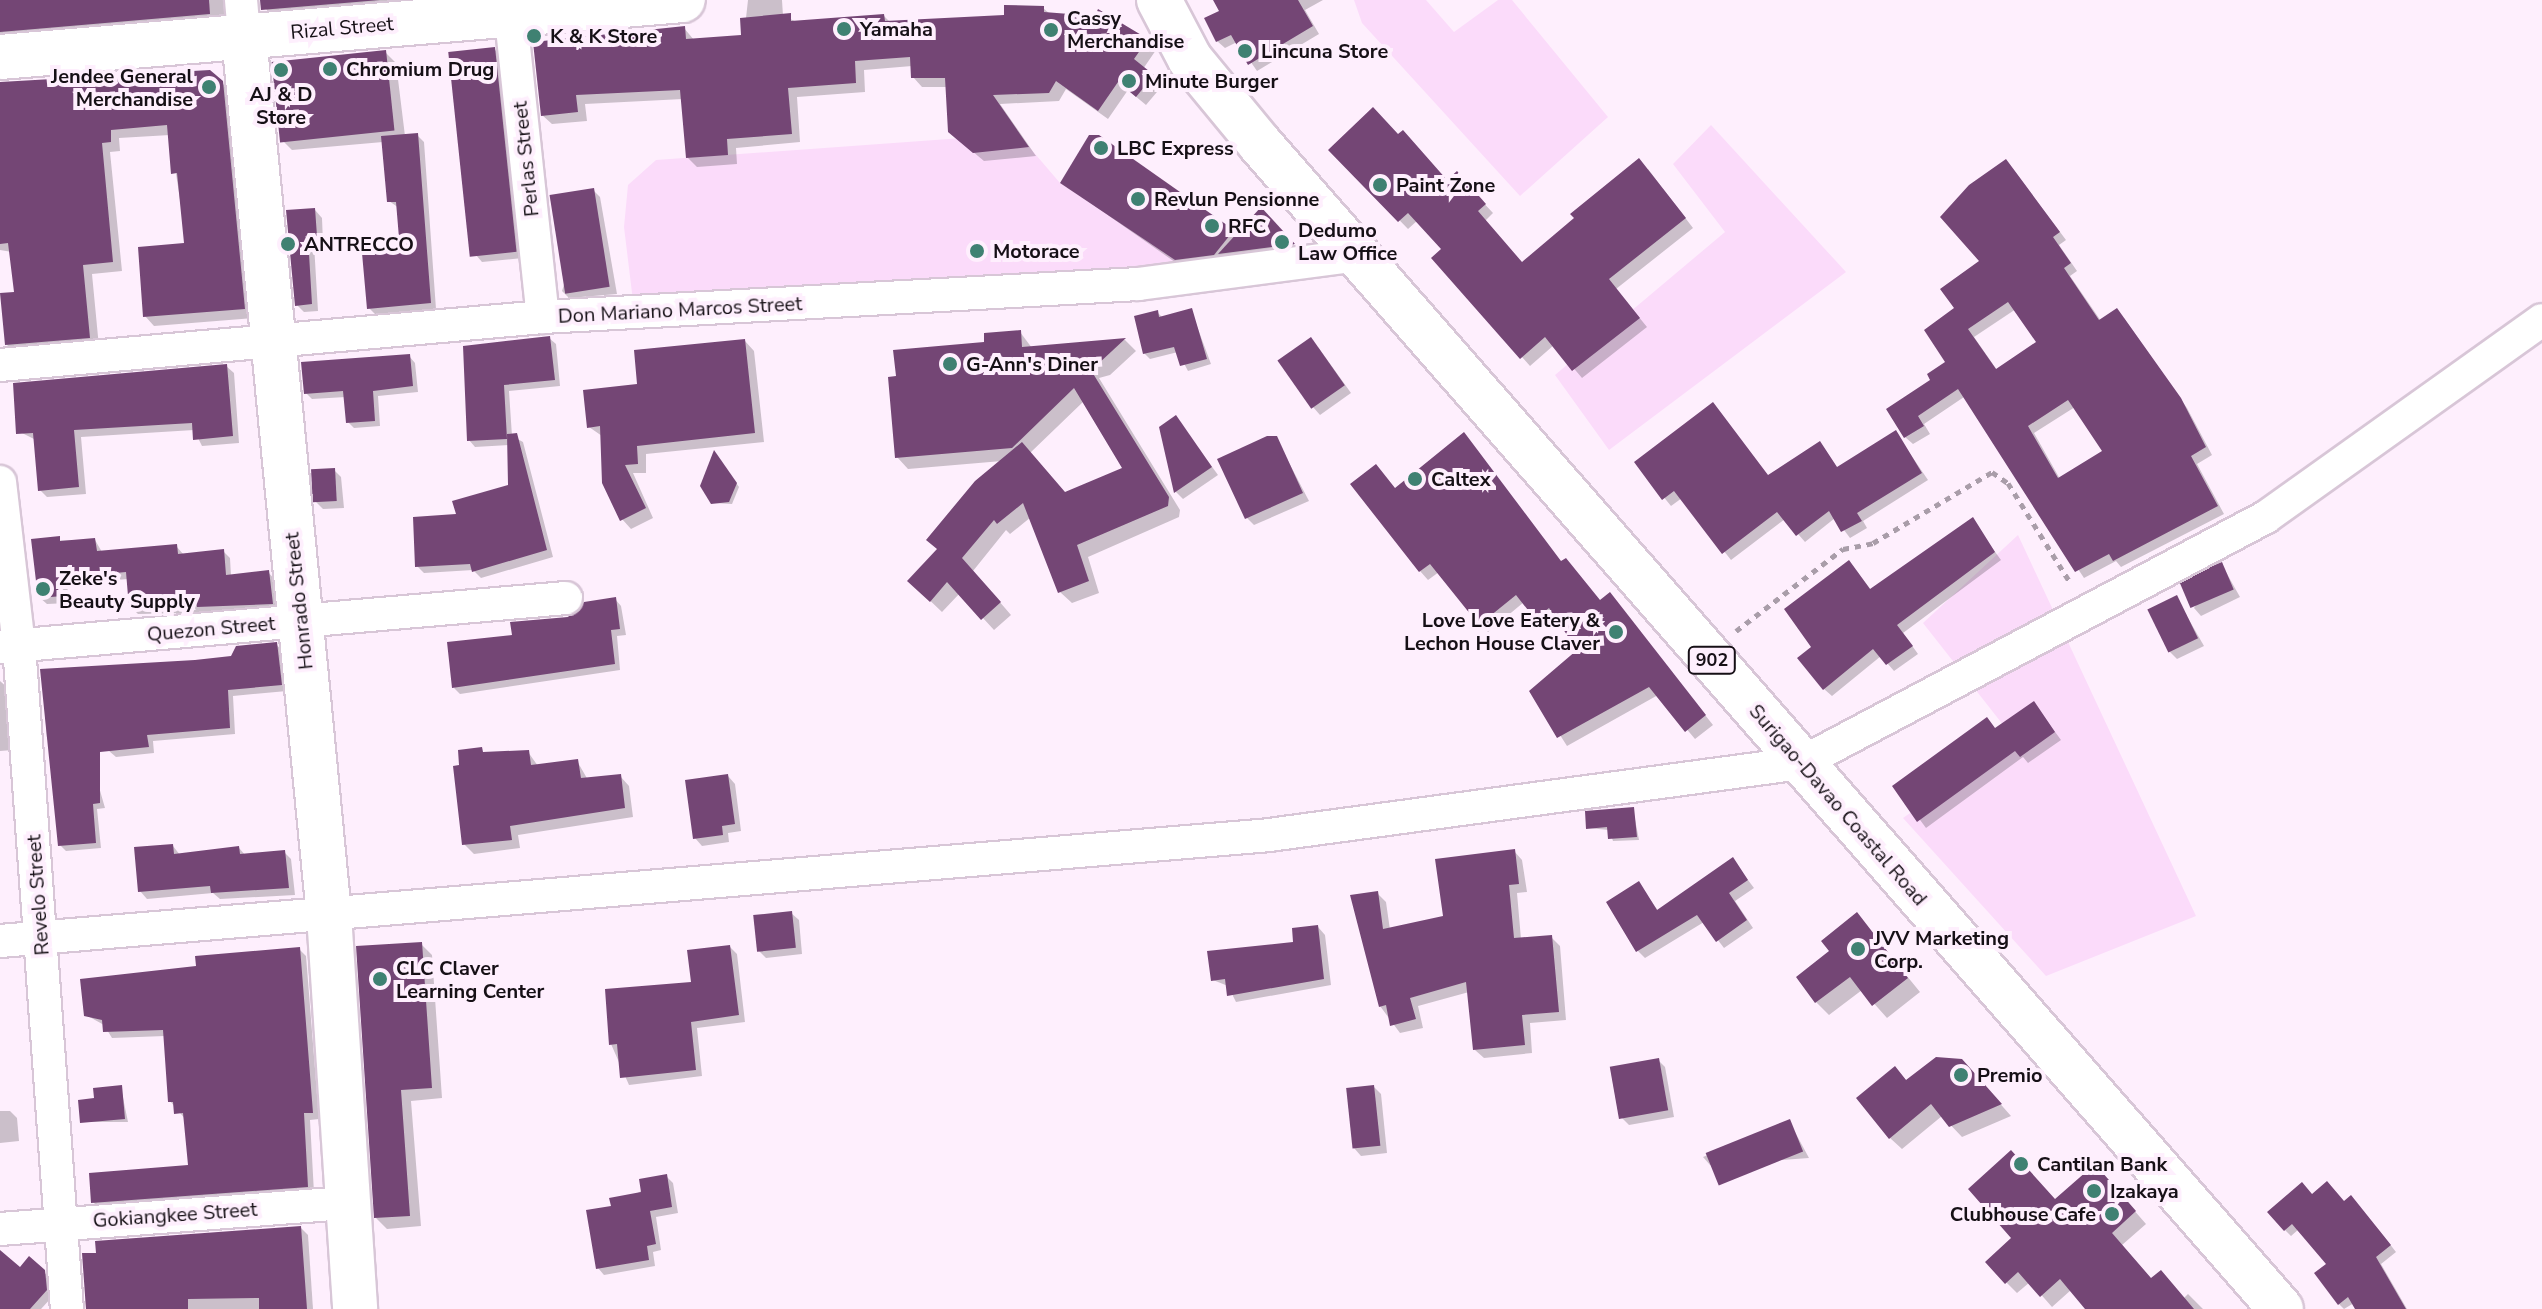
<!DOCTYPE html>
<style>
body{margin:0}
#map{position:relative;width:2542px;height:1309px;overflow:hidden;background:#feeffd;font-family:"Nunito Sans",sans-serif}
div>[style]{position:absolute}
.green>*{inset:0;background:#fbdbfa}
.shadow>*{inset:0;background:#0003}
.building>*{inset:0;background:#744675;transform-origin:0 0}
.path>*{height:5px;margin-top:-2.5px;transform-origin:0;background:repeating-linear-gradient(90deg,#a99da9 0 6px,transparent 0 12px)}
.roads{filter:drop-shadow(2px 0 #d8c6d7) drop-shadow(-2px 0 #d8c6d7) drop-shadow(0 2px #d8c6d7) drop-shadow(0 -2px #d8c6d7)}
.street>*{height:32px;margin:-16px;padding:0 16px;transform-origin:16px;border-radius:16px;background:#fff}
.secondary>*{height:44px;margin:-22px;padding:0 22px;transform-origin:22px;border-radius:22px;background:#fff}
.highway>*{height:44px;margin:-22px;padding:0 22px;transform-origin:22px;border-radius:22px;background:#fff}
.dots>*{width:22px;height:22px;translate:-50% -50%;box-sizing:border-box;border:4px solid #feeffd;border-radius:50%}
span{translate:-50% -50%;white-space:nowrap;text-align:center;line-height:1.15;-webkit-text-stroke:8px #feeffd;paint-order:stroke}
.shield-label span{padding:2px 6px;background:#feeffd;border:2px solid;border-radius:6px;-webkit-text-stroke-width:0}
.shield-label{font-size:18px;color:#161016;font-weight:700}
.poi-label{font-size:20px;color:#161016;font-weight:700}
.left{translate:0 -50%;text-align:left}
.right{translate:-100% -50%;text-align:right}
.street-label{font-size:20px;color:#161016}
</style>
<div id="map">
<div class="green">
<i style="clip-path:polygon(1354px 0,1426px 0,1454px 32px,1498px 0,1512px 0,1608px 117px,1520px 196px,1362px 23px)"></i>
<i style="clip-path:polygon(1711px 125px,1846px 272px,1609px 450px,1555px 375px,1725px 232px,1673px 164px)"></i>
<i style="clip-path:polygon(1018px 134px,1060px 183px,1178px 262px,1164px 269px,633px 301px,624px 227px,628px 185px,656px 160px)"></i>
<i style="clip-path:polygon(2018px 535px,2196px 916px,2046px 976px,1903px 818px,2015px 740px,1923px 623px)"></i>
</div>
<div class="shadow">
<i style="clip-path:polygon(0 0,234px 0,232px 22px,0 46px)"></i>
<i style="clip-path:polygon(261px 0,431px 0,272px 19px)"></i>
<i style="clip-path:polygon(748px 0,782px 0,783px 16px,797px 22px,884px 16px,890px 22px,1006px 17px,1043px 8px,1050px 14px,1147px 41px,1156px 50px,1143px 69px,1162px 86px,1146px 105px,1128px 90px,1108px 119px,1066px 89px,1059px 101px,1000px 104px,1036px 156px,984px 161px,960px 141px,947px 87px,922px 87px,913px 77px,912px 66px,864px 70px,865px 92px,797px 97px,800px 142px,736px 148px,737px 164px,697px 167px,687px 157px,683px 99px,585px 104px,587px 121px,552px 124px,542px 115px,684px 28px,694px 40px,744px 36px)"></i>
<i style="clip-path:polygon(1215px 0,1323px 0,1305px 10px,1319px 34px,1257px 71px,1237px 42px,1225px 48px,1217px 41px,1221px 12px)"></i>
<i style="clip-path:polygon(494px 49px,501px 56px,523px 258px,482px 262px,476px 255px)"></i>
<i style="clip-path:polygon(385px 52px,396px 63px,405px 136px,417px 135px,424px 142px,436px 309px,376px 315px,369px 308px,402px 252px,399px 208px,389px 201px,383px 142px,292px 150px,281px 139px)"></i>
<i style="clip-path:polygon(0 83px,222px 83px,232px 93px,254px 318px,154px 326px,145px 316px,187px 245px,170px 135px,119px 138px,120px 151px,110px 152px,122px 271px,92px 274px,99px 347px,16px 354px,7px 345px,16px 294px,12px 252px,0 250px)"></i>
<i style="clip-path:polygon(1399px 136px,1448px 182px,1465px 183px,1493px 213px,1485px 221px,1522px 264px,1648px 169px,1693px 228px,1616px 289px,1647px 327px,1582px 378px,1554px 345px,1530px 366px,1434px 258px,1444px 249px,1418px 220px,1408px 229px,1331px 150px)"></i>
<i style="clip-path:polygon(evenodd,2013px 169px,2066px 240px,2059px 245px,2077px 271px,2070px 276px,2101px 321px,2124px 318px,2187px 408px,2212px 455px,2197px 464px,2224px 514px,2121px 567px,2116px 561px,2084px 578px,1964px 397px,1924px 424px,1930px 434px,1913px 444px,1905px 437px,1948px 362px,1956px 309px,1982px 262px,2013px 169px,2016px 309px,2038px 343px,1997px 370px,1974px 337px,2016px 309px,2013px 169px,2075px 407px,2105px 452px,2060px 479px,2034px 433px,2075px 407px)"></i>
<i style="clip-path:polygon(1062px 183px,1237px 236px,1276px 225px,1307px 259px,1192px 274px)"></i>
<i style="clip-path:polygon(593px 190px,600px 197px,617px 294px,569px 298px,562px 291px)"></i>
<i style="clip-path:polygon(315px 210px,322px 218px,323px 243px,314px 244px,318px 311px,304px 312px,297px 305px,288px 212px)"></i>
<i style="clip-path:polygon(1191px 310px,1211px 364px,1188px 371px,1178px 352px,1150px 359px,1144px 353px,1157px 312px,1163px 318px)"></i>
<i style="clip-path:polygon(evenodd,1020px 332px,1032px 348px,1125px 340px,1136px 351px,1110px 375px,1099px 378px,1180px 510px,1179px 517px,1088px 557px,1099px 593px,1072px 603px,1060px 592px,1031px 517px,1010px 534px,1006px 530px,973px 571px,1011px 615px,994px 630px,960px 593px,942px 612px,921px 592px,939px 550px,1002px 461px,908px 469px,897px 457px,986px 344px,1020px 332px,1084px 401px,1125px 469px,1066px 494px,1030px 453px,1084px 401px)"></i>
<i style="clip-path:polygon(549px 338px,556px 344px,560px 386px,509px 391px,512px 436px,523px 442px,553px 557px,481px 578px,473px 570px,424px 573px,417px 566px,459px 516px,510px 486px,509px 445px,475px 447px,469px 440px,465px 347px)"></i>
<i style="clip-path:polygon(745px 341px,754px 351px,764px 442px,646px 454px,646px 473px,633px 473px,653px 518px,631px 529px,622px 519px,602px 436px,589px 427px,639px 385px)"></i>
<i style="clip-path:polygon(1318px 347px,1351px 393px,1320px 415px,1313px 407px)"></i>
<i style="clip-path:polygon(409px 356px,415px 363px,418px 392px,378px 396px,380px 426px,354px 428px,348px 422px,346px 397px,312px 399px,306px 393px)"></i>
<i style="clip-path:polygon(226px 366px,234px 373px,239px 443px,202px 446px,194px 430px,81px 437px,86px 494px,47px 497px,40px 490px,36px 440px,22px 433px)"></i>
<i style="clip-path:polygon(1713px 404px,1769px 477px,1826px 451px,1838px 469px,1896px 433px,1928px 480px,1863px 521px,1867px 528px,1850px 538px,1835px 518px,1805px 542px,1785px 519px,1731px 560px,1682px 498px,1671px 506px,1636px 463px)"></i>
<i style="clip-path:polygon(1176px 417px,1218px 475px,1183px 499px,1176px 492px,1161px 428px)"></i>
<i style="clip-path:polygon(1276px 438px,1309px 501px,1254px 525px,1247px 518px)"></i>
<i style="clip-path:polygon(717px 456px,739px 487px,732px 504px,713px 503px)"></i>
<i style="clip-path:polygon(334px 470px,341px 477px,344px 508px,323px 509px,316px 502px)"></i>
<i style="clip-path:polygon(1396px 489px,1562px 563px,1601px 602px,1610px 595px,1713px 725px,1695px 739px,1658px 695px,1567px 746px,1532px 691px,1579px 650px,1557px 617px,1545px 626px,1524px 602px,1488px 632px,1439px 572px,1428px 580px,1420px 571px)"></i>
<i style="clip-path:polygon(1972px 520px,2001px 560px,1903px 633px,1918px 654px,1894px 671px,1881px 656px,1832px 696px,1824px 689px,1814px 647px,1856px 570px,1871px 590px)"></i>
<i style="clip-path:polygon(95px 540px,102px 552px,176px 546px,184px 555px,223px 551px,230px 558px,231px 576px,268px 572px,275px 580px,279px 611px,138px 614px,131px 607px,128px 579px,67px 584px,69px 603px,47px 604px,39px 597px,33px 541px)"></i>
<i style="clip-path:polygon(2222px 565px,2240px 597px,2201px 616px,2194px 608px)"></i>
<i style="clip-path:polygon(2176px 597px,2204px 646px,2177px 659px,2170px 652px)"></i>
<i style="clip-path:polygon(615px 599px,621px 606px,626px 635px,617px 636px,620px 670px,460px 694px,454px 688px,514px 637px)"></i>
<i style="clip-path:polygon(276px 644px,282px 651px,287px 691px,233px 696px,235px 734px,153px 741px,154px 753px,116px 757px,109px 751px,53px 746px,47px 739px,42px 671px,233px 658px)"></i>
<i style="clip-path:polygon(0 681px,9px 689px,13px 750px,0 751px)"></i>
<i style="clip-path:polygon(2034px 703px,2061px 740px,2028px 763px,2023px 757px,1926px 828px,1895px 786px,1987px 719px,1996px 730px)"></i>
<i style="clip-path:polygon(460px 752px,528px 752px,538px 766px,577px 761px,588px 780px,620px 776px,629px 786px,633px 817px,518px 835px,520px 848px,474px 854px,464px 844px)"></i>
<i style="clip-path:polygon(728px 776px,735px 784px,741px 831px,728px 833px,729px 842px,702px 846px,695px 838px)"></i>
<i style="clip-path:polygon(97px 780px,105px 808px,97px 809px,101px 848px,66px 851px,60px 845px)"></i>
<i style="clip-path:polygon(1633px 809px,1639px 840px,1613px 841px,1609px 830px,1588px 828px)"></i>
<i style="clip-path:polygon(173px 846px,180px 855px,239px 848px,246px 856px,284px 852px,291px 859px,295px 895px,220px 899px,213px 893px,147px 899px,140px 891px)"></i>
<i style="clip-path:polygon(1514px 851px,1522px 860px,1527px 892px,1517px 893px,1521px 939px,1551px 937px,1560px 946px,1566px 1020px,1530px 1023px,1532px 1053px,1484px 1058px,1475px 1050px,1469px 992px,1418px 1006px,1423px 1028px,1400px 1033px,1380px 1006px,1377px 893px,1386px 902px,1390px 930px,1445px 918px)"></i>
<i style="clip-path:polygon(1733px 860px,1754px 888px,1735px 901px,1753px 928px,1724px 948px,1704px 922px,1645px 958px,1638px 951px,1639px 884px,1659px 912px)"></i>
<i style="clip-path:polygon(791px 913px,799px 920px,802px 954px,766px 958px,758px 950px)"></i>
<i style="clip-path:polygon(1857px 915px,1920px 992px,1887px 1018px,1862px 990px,1829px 1015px,1816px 1002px)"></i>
<i style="clip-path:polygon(1318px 927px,1325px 935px,1331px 985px,1236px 1002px,1228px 986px,1213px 980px,1295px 944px)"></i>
<i style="clip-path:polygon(421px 944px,432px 955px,442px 1098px,411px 1101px,421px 1226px,387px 1229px,376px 1218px)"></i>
<i style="clip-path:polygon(730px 947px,737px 954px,745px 1022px,697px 1028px,702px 1076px,629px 1085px,611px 1044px,693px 984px)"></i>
<i style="clip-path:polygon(299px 949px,306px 956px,319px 1119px,310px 1120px,314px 1193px,100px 1209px,93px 1202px,191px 1167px,186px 1120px,170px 1101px,165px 1036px,112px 1038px,104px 1025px,86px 1015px,198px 968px)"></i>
<i style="clip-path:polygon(1658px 1060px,1665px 1067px,1674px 1117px,1629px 1125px,1621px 1117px)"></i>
<i style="clip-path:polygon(1895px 1068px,1908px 1082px,1973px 1073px,2011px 1116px,1962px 1137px,1942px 1116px,1902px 1149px,1890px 1138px)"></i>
<i style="clip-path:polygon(1374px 1087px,1381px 1094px,1387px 1153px,1361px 1156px,1354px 1148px)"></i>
<i style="clip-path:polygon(121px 1088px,128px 1122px,82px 1122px,96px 1100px)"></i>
<i style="clip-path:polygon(0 1111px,10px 1111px,17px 1118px,19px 1141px,0 1143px)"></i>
<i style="clip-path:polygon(1789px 1121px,1809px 1158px,1710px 1165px,1703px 1157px)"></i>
<i style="clip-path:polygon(666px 1176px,673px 1183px,678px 1213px,656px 1217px,661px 1250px,653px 1252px,655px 1266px,604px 1275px,598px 1268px,613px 1208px)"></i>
<i style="clip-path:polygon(2106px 1178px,2146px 1224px,2122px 1245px,2152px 1280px,2184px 1298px,2188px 1294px,2203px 1309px,2088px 1309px,2071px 1290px,2052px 1307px,2030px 1282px,2017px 1293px,2006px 1282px,2056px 1202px)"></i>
<i style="clip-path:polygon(2312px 1196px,2344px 1203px,2378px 1229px,2396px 1252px,2381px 1264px,2407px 1309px,2357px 1309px,2354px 1303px,2344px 1309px,2339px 1304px,2329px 1264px,2299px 1229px,2291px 1236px,2285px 1230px)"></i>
<i style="clip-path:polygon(301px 1228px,308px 1235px,313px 1309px,86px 1309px,84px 1255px)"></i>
<i style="clip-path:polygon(0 1265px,44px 1272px,50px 1279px,52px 1297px,41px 1309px,0 1309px)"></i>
</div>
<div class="building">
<i style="clip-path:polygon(0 0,209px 0,210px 14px,0 32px)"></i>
<i style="clip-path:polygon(260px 0,380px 0,261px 10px)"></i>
<i style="clip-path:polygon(1213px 0,1298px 0,1313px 26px,1248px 65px,1231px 35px,1216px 42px,1204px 18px,1219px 11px)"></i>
<i style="clip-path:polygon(1004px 5px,1044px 6px,1044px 12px,1095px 16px,1098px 9px,1148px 39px,1134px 59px,1154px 75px,1136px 97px,1118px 82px,1098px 111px,1056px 81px,1049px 93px,993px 95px,1029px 147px,973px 153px,948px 132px,945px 78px,911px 78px,910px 57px,855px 61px,856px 83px,788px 88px,792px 134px,727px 139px,728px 155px,686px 158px,680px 90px,576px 95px,578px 112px,541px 116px,533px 42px,685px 26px,686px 39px,741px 35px,740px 18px,791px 13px,791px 21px,884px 14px,885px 21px,1004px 15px)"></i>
<i style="left:495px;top:47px;width:206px;height:47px;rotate:84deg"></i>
<i style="left:386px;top:50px;width:81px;height:115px;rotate:84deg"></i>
<i style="clip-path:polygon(210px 70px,223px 81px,245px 309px,143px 317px,138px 247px,184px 243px,177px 173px,171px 174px,167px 125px,111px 130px,111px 142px,102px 143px,113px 262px,83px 265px,90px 338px,5px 345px,0 293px,14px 292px,8px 243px,0 244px,0 82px)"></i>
<i style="clip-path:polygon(1373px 107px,1398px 134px,1403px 130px,1447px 180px,1457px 171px,1486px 204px,1478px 211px,1522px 262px,1574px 218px,1570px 214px,1639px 158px,1686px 218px,1609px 279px,1640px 318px,1572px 371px,1545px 337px,1520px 359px,1431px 258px,1441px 249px,1408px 213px,1398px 222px,1328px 150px)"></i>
<i style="clip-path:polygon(418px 133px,431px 303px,367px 309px,362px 253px,400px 250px,396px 202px,387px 202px,381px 136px)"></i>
<i style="clip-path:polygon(1089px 135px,1099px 135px,1234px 230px,1214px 255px,1175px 260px,1060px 183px)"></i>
<i style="clip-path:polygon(evenodd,2006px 159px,2060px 232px,2053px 237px,2071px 263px,2064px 268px,2099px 320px,2117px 308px,2181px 398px,2206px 447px,2191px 456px,2218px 506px,2113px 561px,2109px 554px,2075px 572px,1958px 389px,1918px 416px,1924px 426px,1904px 438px,1886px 409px,1930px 380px,1927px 374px,1945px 362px,1924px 330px,1954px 308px,1940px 289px,1979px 261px,1940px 217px,1969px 185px,2006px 159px,2008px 302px,2036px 342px,1996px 369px,1968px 329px,2008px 302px,2006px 159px,2068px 400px,2102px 451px,2058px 478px,2028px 426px,2068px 400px)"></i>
<i style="left:594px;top:188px;width:100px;height:45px;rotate:81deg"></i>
<i style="clip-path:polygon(1261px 207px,1295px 244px,1218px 254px)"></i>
<i style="clip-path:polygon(315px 208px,317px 236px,308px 237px,312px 304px,295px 306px,286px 210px)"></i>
<i style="clip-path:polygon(1192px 308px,1207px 359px,1180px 366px,1174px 347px,1143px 354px,1134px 316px,1158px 310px,1159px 317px)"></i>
<i style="clip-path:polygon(1021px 330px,1022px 347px,1126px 338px,1098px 364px,1089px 367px,1169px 497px,1168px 506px,1077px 545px,1089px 581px,1058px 593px,1023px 503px,997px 524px,994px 520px,962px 558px,1001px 602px,981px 620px,947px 582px,930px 602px,907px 581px,937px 549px,926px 540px,975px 481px,1022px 442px,1065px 492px,1122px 468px,1074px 388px,1012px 448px,895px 458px,888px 377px,896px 376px,893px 350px,984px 342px,984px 333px)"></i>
<i style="clip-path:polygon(550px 336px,555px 380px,504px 385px,507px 439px,467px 441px,463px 346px)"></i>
<i style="left:1311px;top:337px;width:59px;height:41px;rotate:55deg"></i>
<i style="clip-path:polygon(745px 339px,755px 433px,637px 446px,638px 464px,625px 465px,646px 508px,620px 521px,602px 483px,600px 426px,587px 428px,583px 390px,637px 384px,634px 350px)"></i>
<i style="clip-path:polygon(410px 354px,413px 386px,373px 391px,375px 421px,346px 423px,343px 391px,304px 394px,301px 362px)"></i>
<i style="clip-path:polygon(227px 364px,233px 436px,193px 440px,192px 423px,74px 430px,79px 487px,38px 491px,33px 433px,16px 434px,13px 383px)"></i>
<i style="clip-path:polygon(1713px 402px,1768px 475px,1820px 441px,1837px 467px,1896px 430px,1922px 473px,1857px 513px,1862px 521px,1841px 532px,1829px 511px,1796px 536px,1777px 512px,1722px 554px,1674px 491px,1662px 500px,1634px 462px)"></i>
<i style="clip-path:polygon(1176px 415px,1212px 467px,1174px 493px,1159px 427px)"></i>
<i style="clip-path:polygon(1464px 432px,1561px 561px,1566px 558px,1600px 600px,1610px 592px,1706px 715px,1685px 732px,1649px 687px,1557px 738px,1529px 691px,1577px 650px,1549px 608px,1535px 619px,1516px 595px,1479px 625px,1430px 564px,1419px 572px,1350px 484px,1376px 464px,1395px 488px)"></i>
<i style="clip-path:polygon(517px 433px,547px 550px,472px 572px,470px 564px,415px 567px,413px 517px,456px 514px,452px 501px,508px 485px,507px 434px)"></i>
<i style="clip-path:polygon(1267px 436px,1277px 436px,1303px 493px,1245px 519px,1217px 459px)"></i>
<i style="clip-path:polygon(714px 450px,737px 483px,729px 502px,711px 504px,700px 486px)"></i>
<i style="left:335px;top:468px;width:33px;height:24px;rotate:87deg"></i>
<i style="clip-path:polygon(1973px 517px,1995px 552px,1897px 625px,1913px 646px,1886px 665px,1873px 649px,1823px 690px,1797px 658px,1811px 647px,1784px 609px,1849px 560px,1870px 589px)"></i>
<i style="clip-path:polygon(60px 536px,60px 541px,95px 538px,97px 551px,177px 544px,178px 554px,224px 549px,226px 575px,269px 570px,273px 604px,197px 607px,196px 602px,129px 608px,126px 572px,61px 578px,63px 596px,38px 598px,31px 539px)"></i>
<i style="left:2222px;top:562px;width:30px;height:47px;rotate:67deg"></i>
<i style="left:2177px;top:595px;width:48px;height:33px;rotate:64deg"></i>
<i style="clip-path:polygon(616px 597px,620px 629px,611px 630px,615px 664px,452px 688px,447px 642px,512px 635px,510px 622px,568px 617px,584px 602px)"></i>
<i style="clip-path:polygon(277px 642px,282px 685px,228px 690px,230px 728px,147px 735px,149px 747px,100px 752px,100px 803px,93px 804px,96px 843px,58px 846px,40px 669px,195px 660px,231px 656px,236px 646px)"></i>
<i style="clip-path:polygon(2034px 701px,2055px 732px,2020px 757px,2015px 751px,1917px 822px,1892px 786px,1987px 717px,1995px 728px)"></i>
<i style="clip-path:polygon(482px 747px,483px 752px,529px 750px,531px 765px,578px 759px,581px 778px,621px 774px,625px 808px,510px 826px,512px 840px,462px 845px,453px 766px,459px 765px,458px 750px)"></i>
<i style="clip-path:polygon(728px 774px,735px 824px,722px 826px,723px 835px,693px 839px,685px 780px)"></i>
<i style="clip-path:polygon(1634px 807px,1637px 837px,1608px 839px,1607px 827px,1586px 829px,1585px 811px)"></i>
<i style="clip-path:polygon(173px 844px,174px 854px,239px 846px,240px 854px,285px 850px,289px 888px,211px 893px,210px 886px,138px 892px,134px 847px)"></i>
<i style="clip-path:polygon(1515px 849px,1519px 884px,1509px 885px,1514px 938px,1552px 935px,1559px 1012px,1522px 1015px,1525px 1045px,1473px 1050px,1466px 982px,1410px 998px,1416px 1019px,1390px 1026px,1386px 1005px,1379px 1007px,1350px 895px,1378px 891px,1383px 929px,1443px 916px,1435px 859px)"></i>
<i style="clip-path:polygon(1733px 857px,1748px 880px,1729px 893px,1747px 920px,1716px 942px,1697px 915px,1636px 952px,1606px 902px,1639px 881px,1657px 910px)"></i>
<i style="left:792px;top:911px;width:37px;height:39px;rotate:84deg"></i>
<i style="clip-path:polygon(1857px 912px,1908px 978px,1872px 1006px,1850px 977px,1815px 1003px,1796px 977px,1829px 951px,1821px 941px)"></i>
<i style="clip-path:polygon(1318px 925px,1324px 979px,1227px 996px,1225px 979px,1211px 981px,1207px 951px,1293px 942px,1292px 928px)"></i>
<i style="clip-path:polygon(422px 942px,432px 1088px,401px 1090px,410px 1216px,374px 1218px,356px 946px)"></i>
<i style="clip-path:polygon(730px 945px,739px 1015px,691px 1022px,696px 1070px,620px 1078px,617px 1044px,609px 1045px,605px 989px,691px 982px,687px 950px)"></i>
<i style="clip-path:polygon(300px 947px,313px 1113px,304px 1113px,308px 1187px,91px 1203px,89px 1173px,188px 1165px,183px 1113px,174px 1114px,173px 1102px,168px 1102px,163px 1030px,103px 1032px,102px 1020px,84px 1016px,80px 979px,196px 966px,195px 956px)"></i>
<i style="clip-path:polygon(1936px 1057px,1962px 1059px,2002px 1104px,1949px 1127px,1931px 1104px,1889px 1139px,1856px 1098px,1895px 1066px,1906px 1080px)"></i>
<i style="left:1659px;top:1058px;width:53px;height:50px;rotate:80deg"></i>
<i style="clip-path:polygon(122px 1085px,125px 1119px,80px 1123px,78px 1100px,94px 1098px,93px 1088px)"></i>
<i style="left:1374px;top:1085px;width:61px;height:28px;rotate:84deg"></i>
<i style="left:1790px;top:1119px;width:35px;height:91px;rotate:68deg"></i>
<i style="clip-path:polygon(2011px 1150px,2055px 1199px,2095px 1164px,2136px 1211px,2112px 1233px,2151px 1278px,2161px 1270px,2194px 1309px,2085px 1309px,2060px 1279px,2040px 1297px,2018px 1272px,2005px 1284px,1985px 1262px,2011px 1238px,1968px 1189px)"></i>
<i style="clip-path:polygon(667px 1174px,672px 1207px,650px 1211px,656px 1244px,647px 1246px,649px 1260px,596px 1269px,586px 1210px,611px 1206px,609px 1198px,641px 1192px,639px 1179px)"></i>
<i style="clip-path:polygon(2327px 1181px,2344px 1201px,2351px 1195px,2391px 1245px,2376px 1257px,2406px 1309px,2355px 1309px,2348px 1297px,2338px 1305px,2314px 1273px,2326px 1264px,2292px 1224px,2284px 1231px,2267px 1212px,2302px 1182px,2312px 1194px)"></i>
<i style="clip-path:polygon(301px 1226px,307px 1309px,259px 1309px,259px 1298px,188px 1299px,188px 1309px,86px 1309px,82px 1253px,96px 1253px,95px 1241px)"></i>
<i style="clip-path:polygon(0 1250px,20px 1267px,29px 1256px,45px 1270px,47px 1290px,30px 1309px,0 1309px)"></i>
</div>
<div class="path">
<i style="left:1736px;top:631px;width:135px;rotate:-37.5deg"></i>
<i style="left:1843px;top:549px;width:31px;rotate:-11deg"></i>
<i style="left:1873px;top:543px;width:139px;rotate:-30.8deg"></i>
<i style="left:1992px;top:472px;width:19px;rotate:35deg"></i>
<i style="left:2008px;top:483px;width:119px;rotate:58deg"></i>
</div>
<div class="roads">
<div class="street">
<i style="left:241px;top:0;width:37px;rotate:85deg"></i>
<i style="left:509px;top:0;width:319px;rotate:83.9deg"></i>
<i style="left:0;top:365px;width:545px;rotate:-5.05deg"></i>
<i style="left:543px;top:317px;width:596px;rotate:-3.17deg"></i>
<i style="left:1138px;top:284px;width:223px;rotate:-7.5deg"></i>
<i style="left:0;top:482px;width:164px;rotate:83.4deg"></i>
<i style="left:19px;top:645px;width:666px;rotate:85.87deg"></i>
<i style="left:0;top:647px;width:568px;rotate:-4.95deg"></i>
<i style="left:0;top:941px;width:1273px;rotate:-4.77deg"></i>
<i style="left:1269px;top:835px;width:537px;rotate:-7.71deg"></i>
<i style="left:1801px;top:763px;width:526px;rotate:-27.88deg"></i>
<i style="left:2266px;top:517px;width:339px;rotate:-35.5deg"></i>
<i style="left:0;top:1229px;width:350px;rotate:-4.3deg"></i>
</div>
<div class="secondary">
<i style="left:244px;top:37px;width:882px;rotate:84.47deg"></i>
<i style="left:329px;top:915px;width:395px;rotate:86.2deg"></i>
<i style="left:0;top:57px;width:685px;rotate:-4.77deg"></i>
</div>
<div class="highway">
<i style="left:1159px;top:0;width:67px;rotate:62.3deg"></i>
<i style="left:1190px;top:59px;width:110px;rotate:50.5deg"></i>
<i style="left:1260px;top:144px;width:1549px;rotate:48.77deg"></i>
</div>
</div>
<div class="dots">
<i style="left:844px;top:29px;background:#3f8172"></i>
<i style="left:1051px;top:30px;background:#3f8172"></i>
<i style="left:534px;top:36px;background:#3f8172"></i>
<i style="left:1245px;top:51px;background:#3f8172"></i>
<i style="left:330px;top:69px;background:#3f8172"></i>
<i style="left:281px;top:70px;background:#3f8172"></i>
<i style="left:1129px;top:81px;background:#3f8172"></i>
<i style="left:209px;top:87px;background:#3f8172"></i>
<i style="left:1101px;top:148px;background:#3f8172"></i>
<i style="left:1380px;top:185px;background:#3f8172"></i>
<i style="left:1138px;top:199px;background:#3f8172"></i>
<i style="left:1212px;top:226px;background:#3f8172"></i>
<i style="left:1282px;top:242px;background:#3f8172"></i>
<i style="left:288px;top:244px;background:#3f8172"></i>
<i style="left:977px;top:251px;background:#3f8172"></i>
<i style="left:950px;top:364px;background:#3f8172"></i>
<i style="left:1415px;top:479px;background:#3f8172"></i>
<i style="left:43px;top:589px;background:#3f8172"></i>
<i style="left:1616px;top:632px;background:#3f8172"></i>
<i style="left:1858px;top:949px;background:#3f8172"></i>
<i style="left:380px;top:979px;background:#3f8172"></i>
<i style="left:1961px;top:1075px;background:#3f8172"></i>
<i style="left:2021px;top:1164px;background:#3f8172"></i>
<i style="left:2094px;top:1191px;background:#3f8172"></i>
<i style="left:2112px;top:1214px;background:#3f8172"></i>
</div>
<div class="shield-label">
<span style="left:1712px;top:660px">902</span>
</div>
<div class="poi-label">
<span class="left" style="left:1067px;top:30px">Cassy<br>Merchandise</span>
<span class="left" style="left:860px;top:29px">Yamaha</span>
<span class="left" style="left:550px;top:36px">K &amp; K Store</span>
<span class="left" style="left:1261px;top:51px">Lincuna Store</span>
<span class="left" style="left:346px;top:69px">Chromium Drug</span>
<span class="right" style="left:193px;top:88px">Jendee General<br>Merchandise</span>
<span class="left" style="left:1145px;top:81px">Minute Burger</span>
<span style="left:281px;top:106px">AJ &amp; D<br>Store</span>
<span class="left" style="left:1117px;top:148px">LBC Express</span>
<span class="left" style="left:1396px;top:185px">Paint Zone</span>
<span class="left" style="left:1154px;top:199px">Revlun Pensionne</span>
<span class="left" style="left:1228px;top:226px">RFC</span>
<span class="left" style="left:1298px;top:242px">Dedumo<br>Law Office</span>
<span class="left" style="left:304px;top:244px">ANTRECCO</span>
<span class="left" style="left:993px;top:251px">Motorace</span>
<span class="left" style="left:966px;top:364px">G-Ann's Diner</span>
<span class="left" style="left:1431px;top:479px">Caltex</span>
<span class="left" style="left:59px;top:590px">Zeke's<br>Beauty Supply</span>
<span class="right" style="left:1600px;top:632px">Love Love Eatery &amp;<br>Lechon House Claver</span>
<span class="left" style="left:1874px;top:950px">JVV Marketing<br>Corp.</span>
<span class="left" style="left:396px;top:980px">CLC Claver<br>Learning Center</span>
<span class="left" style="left:1977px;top:1075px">Premio</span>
<span class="left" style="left:2037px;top:1164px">Cantilan Bank</span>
<span class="left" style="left:2110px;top:1191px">Izakaya</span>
<span class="right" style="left:2096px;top:1214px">Clubhouse Cafe</span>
</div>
<div class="street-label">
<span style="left:342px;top:28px;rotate:-5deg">Rizal Street</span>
<span style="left:526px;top:159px;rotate:-96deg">Perlas Street</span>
<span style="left:680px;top:310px;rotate:-3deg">Don Mariano Marcos Street</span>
<span style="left:299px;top:601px;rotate:-96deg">Honrado Street</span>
<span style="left:211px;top:629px;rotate:-5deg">Quezon Street</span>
<span style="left:1838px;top:805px;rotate:49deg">Surigao-Davao Coastal Road</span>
<span style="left:38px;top:895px;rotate:-94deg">Revelo Street</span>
<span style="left:175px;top:1215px;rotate:-4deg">Gokiangkee Street</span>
</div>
</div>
